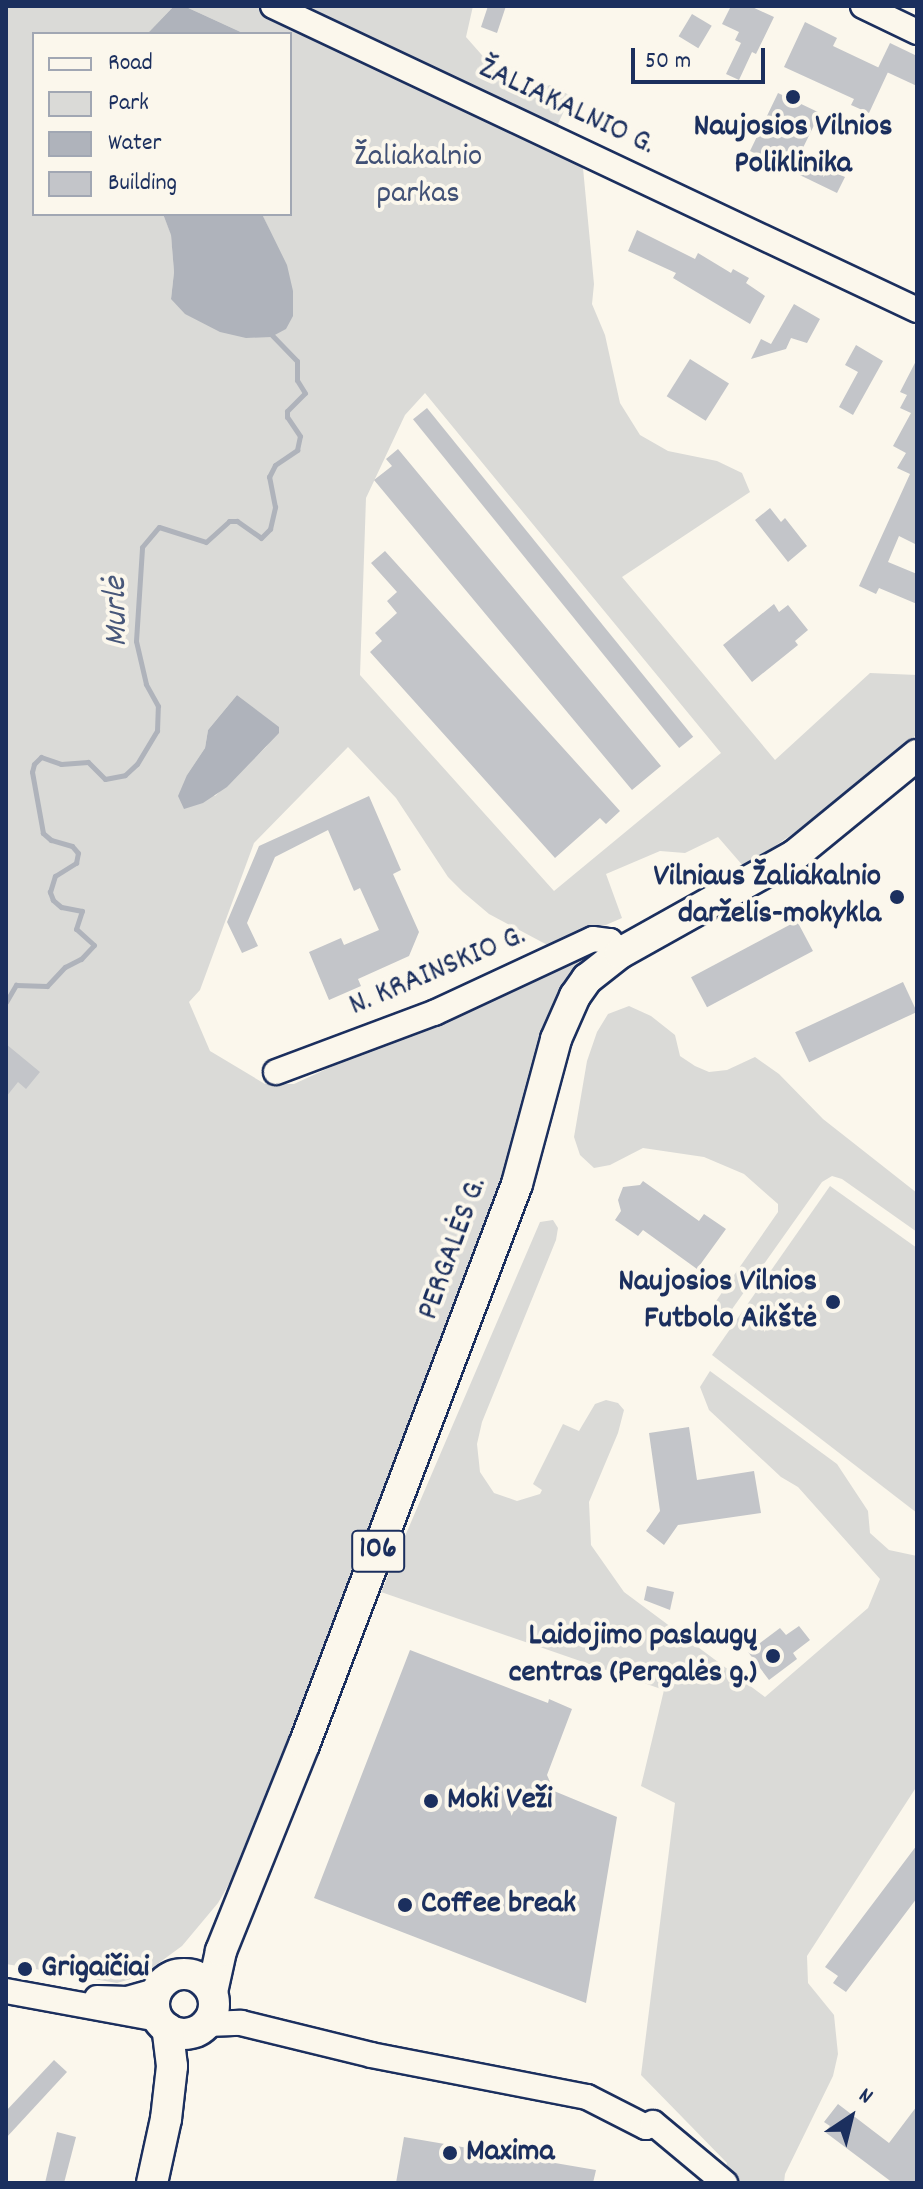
<!DOCTYPE html>
<meta charset="utf-8">
<style>
body{margin:0}
#map{position:relative;width:923px;height:2189px;overflow:hidden;background:#fbf7ec;font-family:Dekko,sans-serif}
div>[style]{position:absolute}
.green>*{inset:0;background:#dadad7}
.water>*{inset:0;background:#afb3bb}
.stream>*{height:5px;margin:-2.5px;padding:0 2.5px;transform-origin:2.5px;border-radius:2.5px;background:#afb3bb}
.building>*{inset:0;background:#c3c5c9;transform-origin:0 0}
.roads{filter:drop-shadow(2px 0 #1b2f5e) drop-shadow(-2px 0 #1b2f5e) drop-shadow(0 2px #1b2f5e) drop-shadow(0 -2px #1b2f5e)}
.minor>*{height:24px;margin:-12px;padding:0 12px;transform-origin:12px;border-radius:12px;background:#fbf7ec}
.major>*{height:30px;margin:-15px;padding:0 15px;transform-origin:15px;border-radius:15px;background:#fbf7ec}
.major>.ring{margin:-15px;padding:0;box-sizing:content-box;background:none;border:30px solid #fbf7ec;border-radius:50%}
.dots>*{width:22px;height:22px;translate:-50% -50%;box-sizing:border-box;border:4px solid #fbf7ec;border-radius:50%}
span{translate:-50% -50%;white-space:nowrap;text-align:center;line-height:1.15;-webkit-text-stroke:8px #fbf7ec;paint-order:stroke}
.shield-label span{padding:2px 6px;background:#fbf7ec;border:2px solid;border-radius:6px;-webkit-text-stroke-width:0}
.shield-label{font-size:30px;color:#1b2f5e;font-weight:700}
.street-label{font-size:32px;color:#1b2f5e}
.poi-label{font-size:32px;color:#1b2f5e;font-weight:700}
.right{translate:-100% -50%;text-align:right}
.left{translate:0 -50%;text-align:left}
.park-label{font-size:32px;color:#415176}
.water-label{font-size:34px;color:#47577a;font-style:italic}
.frame{position:absolute;inset:0;border:8px solid #1b2f5e;pointer-events:none}
.legend{position:absolute;left:32px;top:32px;width:260px;height:184px;box-sizing:border-box;background:#fbf7ec;border:2px solid #a1a7b3;margin:0;padding:10px 14px;list-style:none;font-size:24px;color:#1b2f5e}
.legend li{display:flex;align-items:center;gap:16px;height:40px}
.legend b{width:40px;border:2px solid #a1a7b3}
.north{position:absolute;left:811px;top:2077px;width:80px;height:80px;-webkit-text-stroke:6px #fbf7ec;paint-order:stroke;rotate:35deg;font-size:22px;font-weight:700;line-height:32px;text-align:center;color:#1b2f5e}
.north::after{content:'';display:block;margin:auto;width:28px;height:36px;background:#1b2f5e;clip-path:polygon(50% 0,100% 100%,50% 72%,0 100%)}
.scale{position:absolute;left:631px;top:48px;width:134px;height:36px;box-sizing:border-box;border:4px solid #1b2f5e;border-top:0;padding-left:10px;font-size:24px;line-height:28px;white-space:nowrap;color:#1b2f5e;-webkit-text-stroke:6px #fbf7ec;paint-order:stroke}
</style>
<div id="map">
<div class="green">
<i style="clip-path:polygon(evenodd,6px 6px,174px 6px,147px 34px,34px 34px,34px 214px,163px 214px,171px 234px,174px 272px,171px 299px,272px 236px,262px 214px,290px 214px,290px 34px,245px 34px,184px 6px,473px 6px,466px 37px,518px 96px,550px 85px,571px 96px,557px 126px,583px 168px,594px 284px,592px 304px,605px 335px,620px 403px,640px 435px,668px 451px,717px 461px,742px 473px,750px 492px,622px 577px,775px 760px,870px 673px,917px 675px,917px 734px,884px 765px,794px 833px,744px 867px,718px 837px,685px 853px,660px 851px,606px 874px,622px 918px,553px 948px,489px 914px,463px 892px,448px 877px,396px 798px,348px 747px,254px 843px,200px 990px,189px 1002px,210px 1051px,265px 1084px,294px 1084px,584px 950px,593px 958px,520px 1128px,480px 1250px,341px 1614px,240px 1865px,218px 1903px,182px 1946px,141px 1976px,117px 1983px,6px 1964px,6px 6px,425px 393px,721px 753px,554px 891px,360px 675px,366px 498px,405px 415px,425px 393px,6px 6px,237px 695px,279px 728px,266px 747px,215px 796px,187px 775px,205px 748px,208px 730px,237px 695px)"></i>
<i style="clip-path:polygon(629px 1006px,651px 1016px,675px 1035px,680px 1056px,695px 1066px,709px 1072px,727px 1070px,755px 1057px,779px 1074px,823px 1119px,917px 1193px,917px 1232px,842px 1179px,832px 1176px,822px 1182px,730px 1312px,720px 1318px,713px 1314px,714px 1304px,778px 1212px,778px 1204px,744px 1174px,704px 1157px,643px 1148px,610px 1165px,594px 1168px,580px 1155px,574px 1137px,587px 1061px,597px 1032px,608px 1014px)"></i>
<i style="clip-path:polygon(830px 1186px,917px 1248px,917px 1513px,712px 1355px)"></i>
<i style="clip-path:polygon(553px 1220px,558px 1228px,556px 1240px,482px 1422px,477px 1444px,480px 1472px,494px 1493px,517px 1501px,540px 1494px,542px 1490px,533px 1484px,563px 1424px,579px 1431px,595px 1404px,606px 1400px,618px 1403px,624px 1410px,618px 1433px,589px 1502px,591px 1545px,624px 1592px,765px 1697px,868px 1608px,880px 1579px,798px 1487px,781px 1477px,709px 1410px,700px 1387px,710px 1371px,837px 1464px,868px 1511px,870px 1533px,889px 1550px,917px 1556px,917px 1786px,807px 1956px,808px 1983px,834px 2015px,838px 2054px,833px 2076px,785px 2174px,784px 2183px,722px 2183px,727px 2163px,641px 2075px,675px 1803px,641px 1786px,664px 1690px,381px 1592px,540px 1222px)"></i>
</div>
<div class="water">
<i style="clip-path:polygon(174px 6px,184px 6px,245px 34px,147px 34px)"></i>
<i style="clip-path:polygon(163px 214px,262px 214px,287px 265px,293px 291px,293px 316px,286px 329px,271px 337px,246px 338px,220px 332px,185px 314px,171px 299px,174px 272px,171px 235px)"></i>
<i style="clip-path:polygon(237px 695px,279px 727px,279px 733px,227px 787px,203px 803px,184px 809px,178px 796px,187px 775px,205px 748px,208px 730px)"></i>
</div>
<div class="stream">
<i style="left:6px;top:1002px;width:20px;rotate:-60deg"></i>
<i style="left:16px;top:985px;width:31px;rotate:2deg"></i>
<i style="left:47px;top:986px;width:26px;rotate:-47deg"></i>
<i style="left:65px;top:967px;width:18px;rotate:-27deg"></i>
<i style="left:81px;top:959px;width:19px;rotate:-47deg"></i>
<i style="left:94px;top:945px;width:24px;rotate:-138deg"></i>
<i style="left:76px;top:929px;width:19px;rotate:-72deg"></i>
<i style="left:82px;top:911px;width:21px;rotate:-169deg"></i>
<i style="left:61px;top:907px;width:11px;rotate:-139deg"></i>
<i style="left:53px;top:900px;width:9px;rotate:-111deg"></i>
<i style="left:50px;top:892px;width:17px;rotate:-73deg"></i>
<i style="left:55px;top:876px;width:25px;rotate:-32deg"></i>
<i style="left:76px;top:863px;width:10px;rotate:-79deg"></i>
<i style="left:78px;top:853px;width:9px;rotate:-131deg"></i>
<i style="left:72px;top:846px;width:22px;rotate:-164deg"></i>
<i style="left:51px;top:840px;width:11px;rotate:-139deg"></i>
<i style="left:43px;top:833px;width:62px;rotate:-100.2deg"></i>
<i style="left:32px;top:772px;width:8px;rotate:-76deg"></i>
<i style="left:34px;top:764px;width:10px;rotate:-45deg"></i>
<i style="left:41px;top:757px;width:21px;rotate:19deg"></i>
<i style="left:61px;top:764px;width:27px;rotate:-4deg"></i>
<i style="left:88px;top:762px;width:24px;rotate:45deg"></i>
<i style="left:105px;top:779px;width:20px;rotate:-11deg"></i>
<i style="left:125px;top:775px;width:16px;rotate:-43deg"></i>
<i style="left:137px;top:764px;width:39px;rotate:-59deg"></i>
<i style="left:157px;top:731px;width:25px;rotate:-88deg"></i>
<i style="left:158px;top:706px;width:25px;rotate:-119deg"></i>
<i style="left:146px;top:684px;width:44px;rotate:-103.1deg"></i>
<i style="left:136px;top:641px;width:94px;rotate:-86.3deg"></i>
<i style="left:142px;top:547px;width:26px;rotate:-50deg"></i>
<i style="left:159px;top:527px;width:49px;rotate:17.7deg"></i>
<i style="left:206px;top:542px;width:31px;rotate:-42deg"></i>
<i style="left:229px;top:521px;width:8px"></i>
<i style="left:237px;top:521px;width:29px;rotate:35deg"></i>
<i style="left:261px;top:538px;width:13px;rotate:-45deg"></i>
<i style="left:270px;top:529px;width:23px;rotate:-77deg"></i>
<i style="left:275px;top:507px;width:31px;rotate:-101deg"></i>
<i style="left:269px;top:477px;width:13px;rotate:-63deg"></i>
<i style="left:275px;top:465px;width:27px;rotate:-34deg"></i>
<i style="left:297px;top:450px;width:14px;rotate:-78deg"></i>
<i style="left:300px;top:436px;width:23px;rotate:-124deg"></i>
<i style="left:287px;top:417px;width:6px;rotate:-90deg"></i>
<i style="left:287px;top:411px;width:25px;rotate:-45deg"></i>
<i style="left:305px;top:393px;width:15px;rotate:-122deg"></i>
<i style="left:297px;top:380px;width:19px;rotate:-90deg"></i>
<i style="left:297px;top:361px;width:39px;rotate:-134deg"></i>
</div>
<div class="building">
<i style="clip-path:polygon(488px 6px,506px 6px,497px 33px,481px 27px)"></i>
<i style="clip-path:polygon(731px 6px,750px 6px,774px 17px,756px 54px,752px 52px,739px 80px,726px 74px,741px 43px,735px 40px,739px 32px,722px 24px)"></i>
<i style="left:692px;top:14px;width:23px;height:26px;rotate:31deg"></i>
<i style="clip-path:polygon(805px 22px,837px 38px,833px 46px,888px 72px,869px 113px,851px 105px,854px 99px,784px 67px)"></i>
<i style="clip-path:polygon(890px 43px,917px 56px,917px 86px,878px 68px)"></i>
<i style="clip-path:polygon(778px 93px,820px 113px,799px 156px,845px 177px,837px 193px,750px 151px)"></i>
<i style="clip-path:polygon(637px 230px,695px 259px,698px 253px,731px 273px,733px 269px,749px 278px,746px 283px,765px 296px,750px 324px,673px 278px,676px 273px,628px 251px)"></i>
<i style="clip-path:polygon(794px 304px,820px 319px,807px 343px,791px 338px,786px 349px,751px 359px,761px 339px,771px 344px)"></i>
<i style="clip-path:polygon(856px 345px,883px 361px,853px 415px,839px 407px,858px 372px,845px 365px)"></i>
<i style="left:690px;top:359px;width:46px;height:44px;rotate:32deg"></i>
<i style="clip-path:polygon(917px 359px,917px 545px,899px 536px,888px 562px,917px 574px,917px 604px,879px 588px,876px 594px,859px 586px,910px 474px,897px 468px,906px 453px,893px 446px,911px 413px,900px 408px,907px 395px,900px 392px)"></i>
<i style="left:427px;top:408px;width:423px;height:18px;rotate:51deg"></i>
<i style="clip-path:polygon(398px 449px,661px 766px,632px 790px,374px 480px,392px 466px,386px 459px)"></i>
<i style="clip-path:polygon(770px 508px,781px 522px,785px 518px,807px 546px,788px 562px,755px 520px)"></i>
<i style="clip-path:polygon(385px 551px,620px 811px,606px 824px,600px 818px,555px 858px,370px 652px,382px 641px,375px 633px,397px 613px,387px 601px,397px 592px,371px 563px)"></i>
<i style="clip-path:polygon(774px 604px,779px 612px,788px 605px,808px 630px,795px 641px,798px 645px,752px 682px,723px 645px)"></i>
<i style="clip-path:polygon(369px 796px,401px 870px,393px 874px,419px 932px,409px 956px,358px 979px,361px 986px,329px 1000px,309px 952px,341px 938px,344px 945px,379px 930px,360px 888px,354px 891px,328px 830px,275px 857px,247px 923px,258px 946px,242px 953px,227px 922px,259px 846px)"></i>
<i style="left:797px;top:921px;width:34px;height:120px;rotate:62deg"></i>
<i style="left:903px;top:982px;width:33px;height:119px;rotate:65deg"></i>
<i style="clip-path:polygon(6px 1044px,40px 1072px,26px 1089px,18px 1082px,6px 1097px)"></i>
<i style="clip-path:polygon(643px 1181px,699px 1221px,704px 1214px,726px 1229px,697px 1269px,643px 1230px,638px 1236px,615px 1220px,621px 1211px,618px 1200px,623px 1187px,640px 1185px)"></i>
<i style="clip-path:polygon(689px 1427px,697px 1480px,754px 1471px,761px 1513px,678px 1525px,664px 1545px,646px 1531px,660px 1511px,649px 1433px)"></i>
<i style="clip-path:polygon(647px 1586px,674px 1592px,670px 1610px,644px 1600px)"></i>
<i style="clip-path:polygon(799px 1626px,810px 1640px,793px 1653px,797px 1659px,769px 1680px,748px 1652px,780px 1628px,786px 1635px)"></i>
<i style="clip-path:polygon(410px 1650px,548px 1703px,549px 1699px,572px 1709px,547px 1775px,554px 1791px,617px 1817px,586px 2003px,314px 1898px)"></i>
<i style="clip-path:polygon(917px 1845px,917px 1898px,846px 1992px,833px 1983px,838px 1976px,825px 1967px)"></i>
<i style="clip-path:polygon(54px 2060px,67px 2072px,6px 2138px,6px 2111px)"></i>
<i style="clip-path:polygon(838px 2104px,889px 2143px,917px 2106px,917px 2183px,893px 2183px,825px 2132px,830px 2126px,824px 2122px)"></i>
<i style="clip-path:polygon(57px 2132px,76px 2137px,64px 2183px,45px 2183px)"></i>
<i style="clip-path:polygon(404px 2137px,596px 2170px,593px 2183px,396px 2183px)"></i>
</div>
<div class="roads">
<div class="minor">
<i style="left:273px;top:6px;width:712px;rotate:25.27deg"></i>
<i style="left:863px;top:6px;width:60px;rotate:25.7deg"></i>
<i style="left:276px;top:1072px;width:169px;rotate:-20.5deg"></i>
<i style="left:434px;top:1013px;width:175px;rotate:-25deg"></i>
<i style="left:593px;top:939px;width:17px;rotate:7deg"></i>
<i style="left:610px;top:941px;width:16px;rotate:50deg"></i>
<i style="left:6px;top:1991px;width:156px;rotate:10.4deg"></i>
<i style="left:97px;top:1998px;width:30px;rotate:2deg"></i>
<i style="left:127px;top:1999px;width:32px;rotate:-16deg"></i>
<i style="left:206px;top:2024px;width:35px;rotate:-2deg"></i>
<i style="left:241px;top:2023px;width:134px;rotate:13.8deg"></i>
<i style="left:371px;top:2055px;width:220px;rotate:11deg"></i>
<i style="left:587px;top:2097px;width:66px;rotate:27deg"></i>
<i style="left:646px;top:2127px;width:8px;rotate:-30deg"></i>
<i style="left:653px;top:2123px;width:94px;rotate:39.8deg"></i>
</div>
<div class="major">
<i class="ring" style="left:154px;top:1974px;width:30px;height:30px"></i>
<i style="left:212px;top:1992px;width:42px;rotate:-77.6deg"></i>
<i style="left:221px;top:1951px;width:222px;rotate:-68.1deg"></i>
<i style="left:304px;top:1745px;width:600px;rotate:-69.21deg"></i>
<i style="left:517px;top:1184px;width:150px;rotate:-74.9deg"></i>
<i style="left:556px;top:1039px;width:47px;rotate:-66.2deg"></i>
<i style="left:575px;top:996px;width:21px;rotate:-55deg"></i>
<i style="left:587px;top:979px;width:42px;rotate:-38.2deg"></i>
<i style="left:620px;top:953px;width:201px;rotate:-29.2deg"></i>
<i style="left:795px;top:855px;width:158px;rotate:-39.3deg"></i>
<i style="left:152px;top:2183px;width:66px;rotate:-77.7deg"></i>
<i style="left:166px;top:2119px;width:53px;rotate:-83.5deg"></i>
<i style="left:172px;top:2066px;width:38px;rotate:-97deg"></i>
</div>
</div>
<div class="dots">
<i style="left:793px;top:97px;background:#1b2f5e"></i>
<i style="left:897px;top:897px;background:#1b2f5e"></i>
<i style="left:833px;top:1302px;background:#1b2f5e"></i>
<i style="left:773px;top:1656px;background:#1b2f5e"></i>
<i style="left:431px;top:1801px;background:#1b2f5e"></i>
<i style="left:405px;top:1905px;background:#1b2f5e"></i>
<i style="left:25px;top:1969px;background:#1b2f5e"></i>
<i style="left:450px;top:2153px;background:#1b2f5e"></i>
</div>
<div class="shield-label">
<span style="left:378px;top:1551px">106</span>
</div>
<div class="street-label">
<span style="left:566px;top:108px;rotate:25deg">ŽALIAKALNIO G.</span>
<span style="left:438px;top:972px;rotate:-23deg">N. KRAINSKIO G.</span>
<span style="left:454px;top:1249px;rotate:-70deg">PERGALĖS G.</span>
</div>
<div class="poi-label">
<span style="left:793px;top:147px">Naujosios Vilnios<br>Poliklinika</span>
<span class="right" style="left:881px;top:897px">Vilniaus Žaliakalnio<br>darželis-mokykla</span>
<span class="right" style="left:817px;top:1302px">Naujosios Vilnios<br>Futbolo Aikštė</span>
<span class="right" style="left:757px;top:1656px">Laidojimo paslaugų<br>centras (Pergalės g.)</span>
<span class="left" style="left:447px;top:1801px">Moki Veži</span>
<span class="left" style="left:421px;top:1905px">Coffee break</span>
<span class="left" style="left:41px;top:1969px">Grigaičiai</span>
<span class="left" style="left:466px;top:2153px">Maxima</span>
</div>
<div class="park-label">
<span style="left:418px;top:177px">Žaliakalnio<br>parkas</span>
</div>
<div class="water-label">
<span style="left:118px;top:612px;rotate:-91deg">Murlė</span>
</div>
<div class="frame"></div>
<ul class="legend">
<li><b style="height:10px;background:#fbf7ec"></b>Road</li>
<li><b style="height:22px;background:#dadad7"></b>Park</li>
<li><b style="height:22px;background:#afb3bb"></b>Water</li>
<li><b style="height:22px;background:#c3c5c9"></b>Building</li>
</ul>
<div class="north">N</div>
<div class="scale">50 m</div>
</div>
